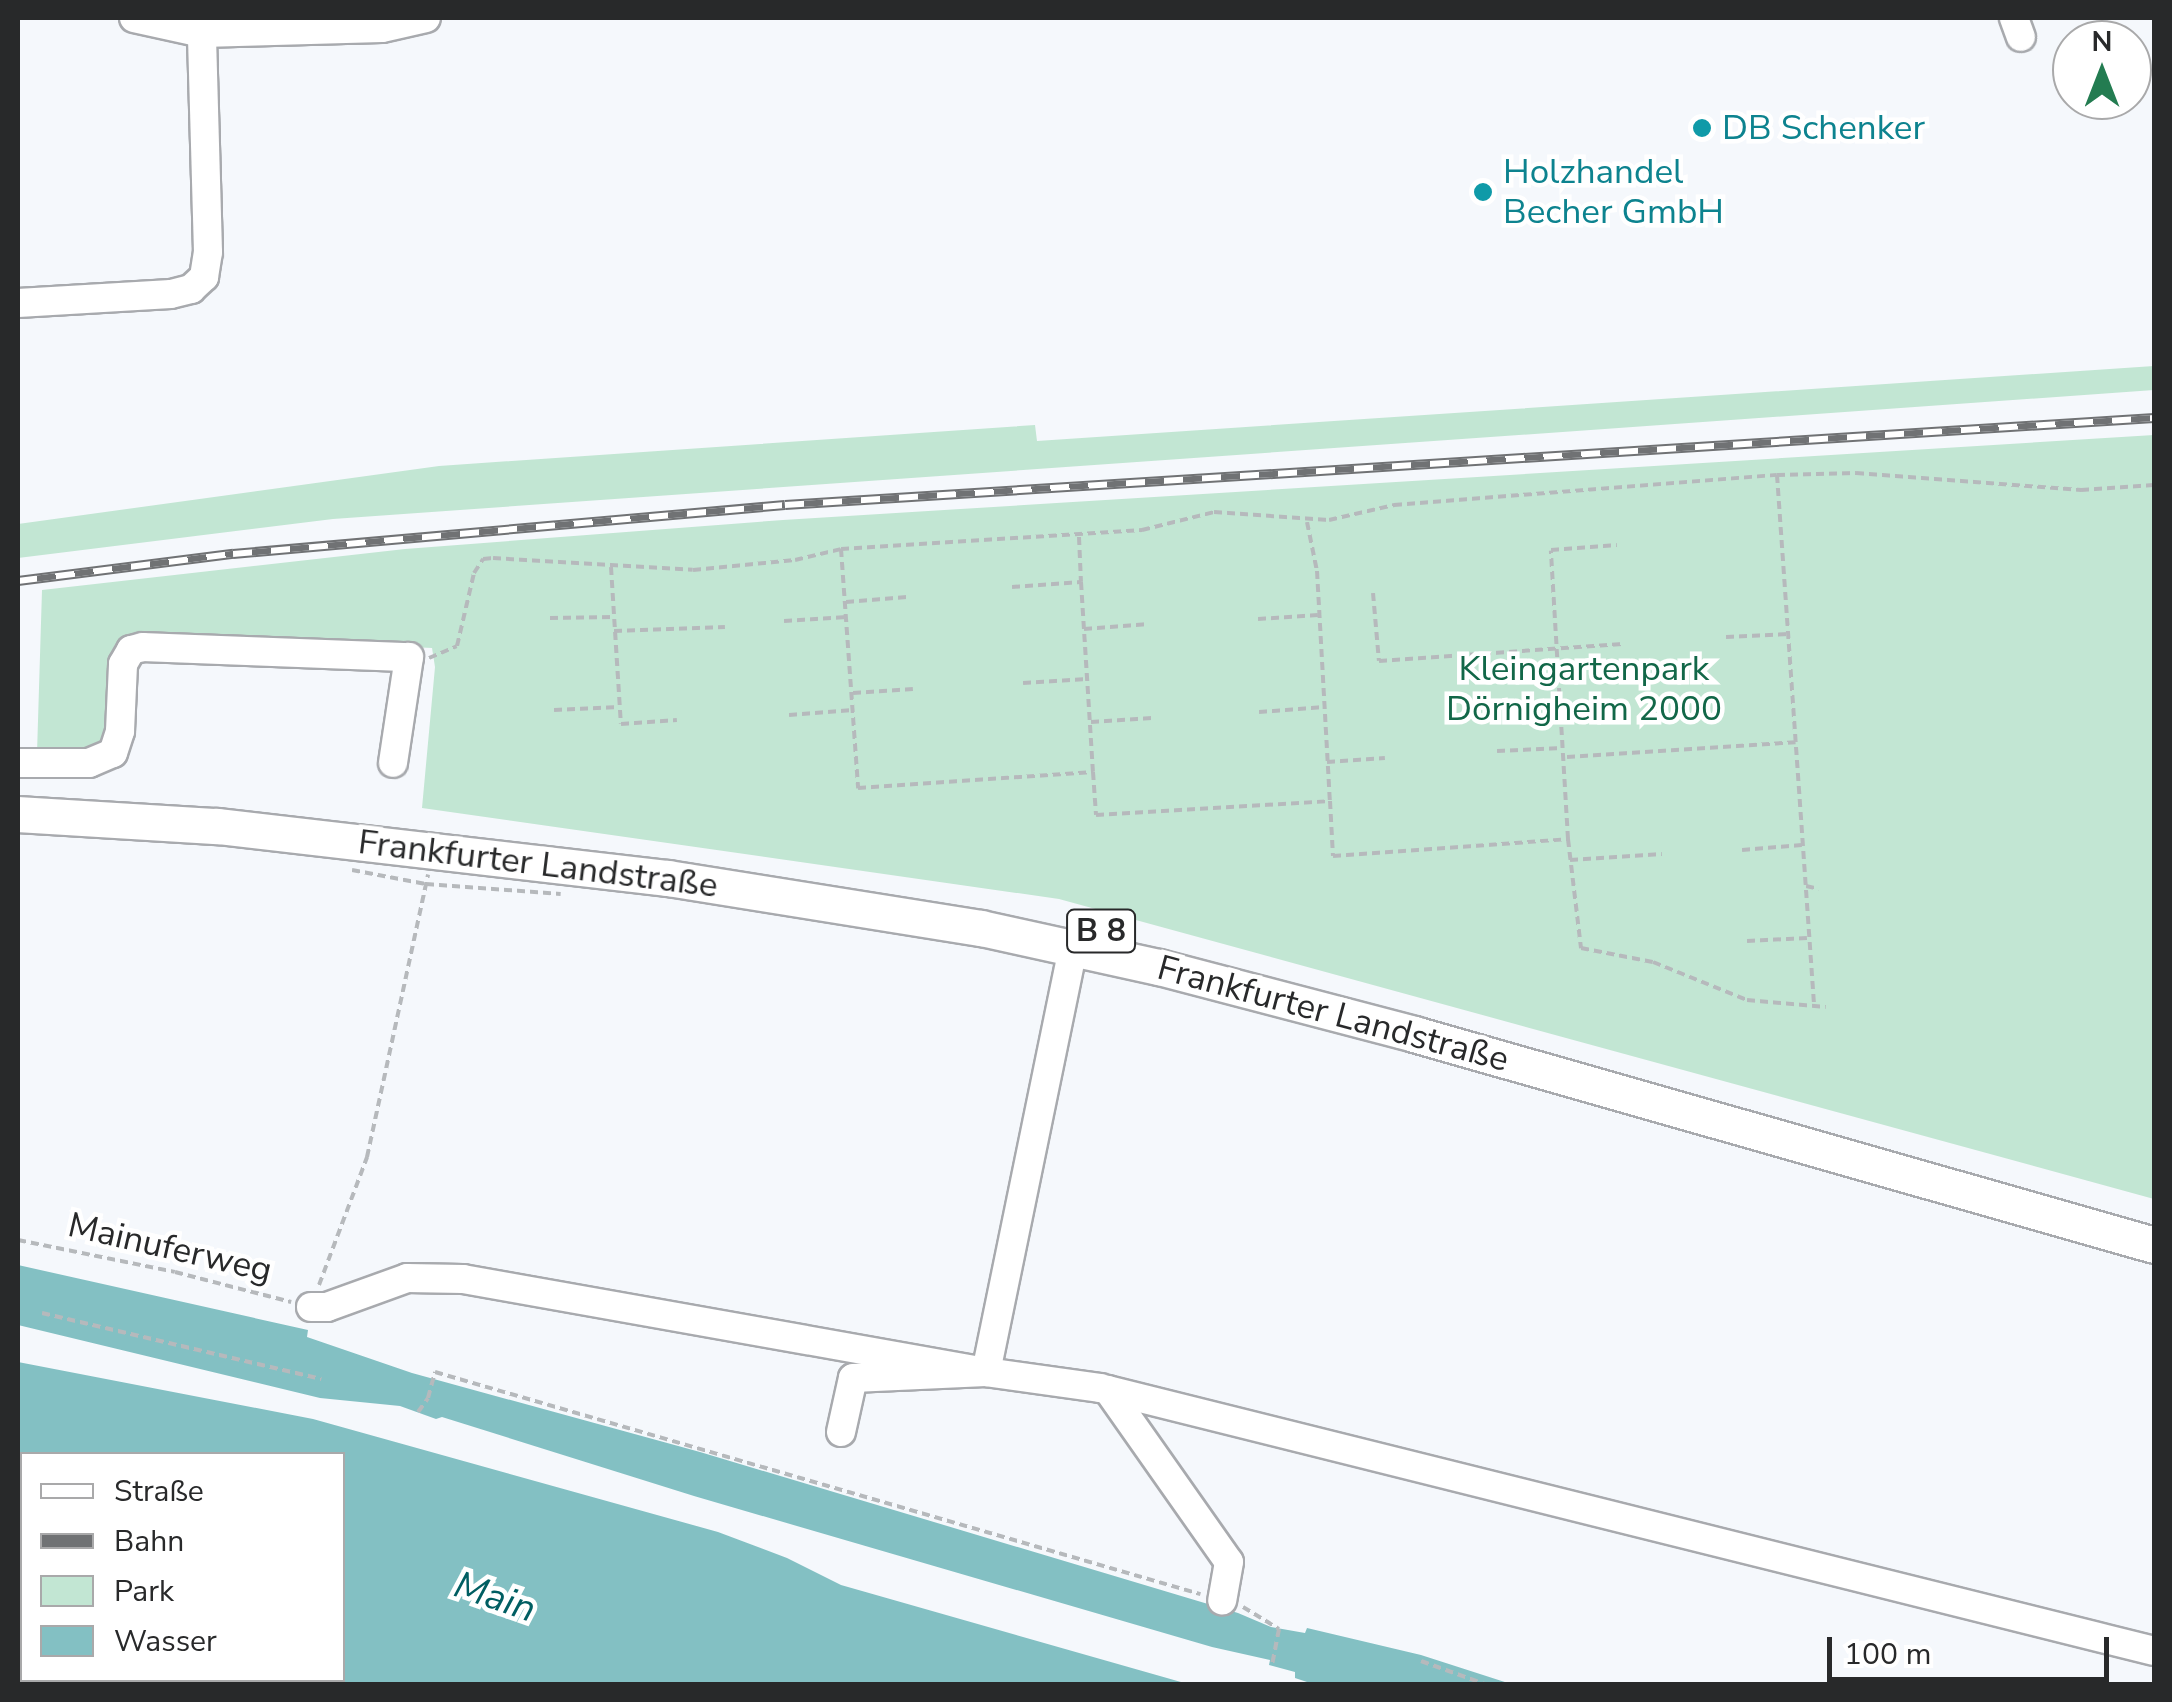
<!DOCTYPE html>
<meta charset="utf-8">
<style>
body{margin:0}
#map{position:relative;width:2172px;height:1702px;overflow:hidden;background:#f5f8fc;font-family:"Nunito Sans",sans-serif}
div>[style]{position:absolute}
.green>*{inset:0;background:#c2e6d3}
.water>*{inset:0;background:#83c0c3}
.path>*{height:4px;margin-top:-2px;transform-origin:0;background:repeating-linear-gradient(90deg,#b6b9bc 0 8px,transparent 0 13px)}
.roads{filter:drop-shadow(2px 0 #a8aaae) drop-shadow(-2px 0 #a8aaae) drop-shadow(0 2px #a8aaae) drop-shadow(0 -2px #a8aaae)}
.minor>*{height:28px;margin:-14px;padding:0 14px;transform-origin:14px;border-radius:14px;background:#fff}
.major>*{height:35px;margin:-17.5px;padding:0 17.5px;transform-origin:17.5px;border-radius:17.5px;background:#fff}
.rail>*{height:10px;margin-top:-5px;transform-origin:0;background:repeating-linear-gradient(90deg,#fff 0 19px,#707274 0 38px);box-sizing:border-box;border-block:2px solid #707274}
.dots>*{width:28px;height:28px;translate:-50% -50%;box-sizing:border-box;border:5px solid #fff;border-radius:50%}
span{translate:-50% -50%;white-space:nowrap;text-align:center;line-height:1.15;-webkit-text-stroke:9px #fff;paint-order:stroke}
.shield-label span{padding:2px 8px;background:#fff;border:2px solid;border-radius:8px;-webkit-text-stroke-width:0}
.shield-label{font-size:32px;color:#28292a;font-weight:700}
.culture-label{font-size:35px;color:#0d838f}
.left{translate:0 -50%;text-align:left}
.park-label{font-size:35px;color:#126748}
.street-label{font-size:35px;color:#28292a}
.water-label{font-size:38px;color:#005e62;font-style:italic}
.frame{position:absolute;inset:0;border:20px solid #28292a;pointer-events:none}
.legend{position:absolute;left:20px;top:1452px;width:325px;height:230px;box-sizing:border-box;background:#fff;border:2px solid #a9a9aa;margin:0;padding:12px 18px;list-style:none;font-size:30px;color:#28292a}
.legend li{display:flex;align-items:center;gap:20px;height:50px}
.legend b{width:50px;border:2px solid #a9a9aa}
.north{position:absolute;left:2052px;top:20px;width:100px;height:100px;box-sizing:border-box;background:#fff;border:2px solid #a9a9aa;border-radius:50%;rotate:0deg;font-size:28px;font-weight:700;line-height:40px;text-align:center;color:#28292a}
.north::after{content:'';display:block;margin:auto;width:35px;height:45px;background:#237c51;clip-path:polygon(50% 0,100% 100%,50% 72%,0 100%)}
.scale{position:absolute;left:1827px;top:1637px;width:282px;height:45px;box-sizing:border-box;border:5px solid #28292a;border-top:0;padding-left:12px;font-size:30px;line-height:35px;white-space:nowrap;color:#28292a;-webkit-text-stroke:8px #fff;paint-order:stroke}
</style>
<div id="map">
<div class="green">
<i style="clip-path:polygon(2154px 366px,2154px 390px,333px 519px,18px 558px,18px 524px,439px 466px,1035px 425px,1037px 441px)"></i>
<i style="clip-path:polygon(2154px 435px,2154px 1199px,1059px 899px,422px 808px,435px 667px,432px 648px,139px 634px,113px 734px,98px 755px,37px 753px,42px 590px,405px 549px,783px 520px)"></i>
</div>
<div class="water">
<i style="clip-path:polygon(18px 1265px,308px 1330px,307px 1337px,412px 1373px,700px 1452px,1238px 1613px,1271px 1627px,1305px 1633px,1307px 1628px,1421px 1655px,1511px 1684px,1313px 1684px,1295px 1678px,1295px 1672px,1269px 1665px,1270px 1660px,1212px 1647px,694px 1496px,442px 1417px,436px 1419px,400px 1406px,320px 1398px,18px 1325px)"></i>
<i style="clip-path:polygon(evenodd,18px 1362px,313px 1419px,718px 1532px,787px 1558px,841px 1585px,1188px 1684px,18px 1684px,18px 1362px,22px 1454px,342px 1454px,342px 1680px,22px 1680px,22px 1454px)"></i>
</div>
<div class="path">
<i style="left:1777px;top:475px;width:530px;rotate:86deg"></i>
<i style="left:1307px;top:522px;width:50px;rotate:78.5deg"></i>
<i style="left:1317px;top:571px;width:230px;rotate:86.8deg"></i>
<i style="left:1079px;top:537px;width:45px;rotate:87.5deg"></i>
<i style="left:841px;top:549px;width:240px;rotate:85.9deg"></i>
<i style="left:858px;top:788px;width:236px;rotate:-3.9deg"></i>
<i style="left:1093px;top:772px;width:43px;rotate:86deg"></i>
<i style="left:1096px;top:815px;width:234px;rotate:-3.4deg"></i>
<i style="left:1330px;top:801px;width:55px;rotate:86.9deg"></i>
<i style="left:1333px;top:856px;width:236px;rotate:-4.1deg"></i>
<i style="left:1568px;top:839px;width:110px;rotate:83.2deg"></i>
<i style="left:1581px;top:948px;width:73px;rotate:11deg"></i>
<i style="left:1653px;top:962px;width:101px;rotate:22deg"></i>
<i style="left:1747px;top:1000px;width:79px;rotate:5.1deg"></i>
<i style="left:611px;top:567px;width:157px;rotate:86.4deg"></i>
<i style="left:621px;top:724px;width:56px;rotate:-4.1deg"></i>
<i style="left:1012px;top:587px;width:69px;rotate:-4.1deg"></i>
<i style="left:1081px;top:582px;width:190px;rotate:86.4deg"></i>
<i style="left:1373px;top:593px;width:68px;rotate:85deg"></i>
<i style="left:1379px;top:661px;width:244px;rotate:-4deg"></i>
<i style="left:846px;top:602px;width:61px;rotate:-4.7deg"></i>
<i style="left:550px;top:618px;width:64px;rotate:-0.9deg"></i>
<i style="left:1258px;top:619px;width:60px;rotate:-3.8deg"></i>
<i style="left:784px;top:621px;width:63px;rotate:-3.6deg"></i>
<i style="left:1084px;top:629px;width:65px;rotate:-4.4deg"></i>
<i style="left:614px;top:631px;width:111px;rotate:-2.1deg"></i>
<i style="left:1726px;top:637px;width:63px;rotate:-2.7deg"></i>
<i style="left:429px;top:658px;width:30px;rotate:-23deg"></i>
<i style="left:457px;top:646px;width:75px;rotate:-76.9deg"></i>
<i style="left:474px;top:573px;width:17px;rotate:-57deg"></i>
<i style="left:483px;top:559px;width:10px;rotate:-6deg"></i>
<i style="left:493px;top:558px;width:200px;rotate:3.4deg"></i>
<i style="left:693px;top:570px;width:102px;rotate:-5.6deg"></i>
<i style="left:795px;top:560px;width:47px;rotate:-13.4deg"></i>
<i style="left:841px;top:549px;width:302px;rotate:-3.6deg"></i>
<i style="left:1142px;top:530px;width:74px;rotate:-14deg"></i>
<i style="left:1214px;top:512px;width:115px;rotate:4deg"></i>
<i style="left:1329px;top:520px;width:67px;rotate:-13deg"></i>
<i style="left:1394px;top:505px;width:384px;rotate:-4.5deg"></i>
<i style="left:1777px;top:475px;width:79px;rotate:-1.5deg"></i>
<i style="left:1856px;top:473px;width:226px;rotate:4.3deg"></i>
<i style="left:2081px;top:490px;width:73px;rotate:-3.9deg"></i>
<i style="left:1023px;top:683px;width:64px;rotate:-3.6deg"></i>
<i style="left:853px;top:693px;width:60px;rotate:-3.8deg"></i>
<i style="left:554px;top:710px;width:65px;rotate:-2.6deg"></i>
<i style="left:1259px;top:712px;width:65px;rotate:-4.4deg"></i>
<i style="left:789px;top:715px;width:64px;rotate:-4.5deg"></i>
<i style="left:1091px;top:722px;width:61px;rotate:-3.8deg"></i>
<i style="left:1497px;top:751px;width:65px;rotate:-2.6deg"></i>
<i style="left:1567px;top:757px;width:229px;rotate:-3.7deg"></i>
<i style="left:1327px;top:762px;width:58px;rotate:-3.9deg"></i>
<i style="left:1568px;top:839px;width:289px;rotate:-93.4deg"></i>
<i style="left:1551px;top:550px;width:66px;rotate:-4.3deg"></i>
<i style="left:1742px;top:850px;width:60px;rotate:-4.8deg"></i>
<i style="left:1570px;top:860px;width:92px;rotate:-3.7deg"></i>
<i style="left:352px;top:870px;width:75px;rotate:10.7deg"></i>
<i style="left:426px;top:884px;width:135px;rotate:4.2deg"></i>
<i style="left:1806px;top:886px;width:13px;rotate:13deg"></i>
<i style="left:1747px;top:941px;width:60px;rotate:-2.9deg"></i>
<i style="left:18px;top:1240px;width:160px;rotate:11.5deg"></i>
<i style="left:175px;top:1272px;width:120px;rotate:14.5deg"></i>
<i style="left:319px;top:1285px;width:137px;rotate:-69.4deg"></i>
<i style="left:367px;top:1157px;width:289px;rotate:-77.8deg"></i>
<i style="left:42px;top:1313px;width:287px;rotate:13.3deg"></i>
<i style="left:418px;top:1412px;width:17px;rotate:-54deg"></i>
<i style="left:428px;top:1398px;width:27px;rotate:-75deg"></i>
<i style="left:435px;top:1372px;width:797px;rotate:16.18deg"></i>
<i style="left:1243px;top:1607px;width:42px;rotate:31.4deg"></i>
<i style="left:1279px;top:1629px;width:38px;rotate:101deg"></i>
<i style="left:1421px;top:1661px;width:68px;rotate:19.8deg"></i>
</div>
<div class="roads">
<div class="minor">
<i style="left:134px;top:18px;width:70px;rotate:12.4deg"></i>
<i style="left:202px;top:33px;width:180px;rotate:-1.6deg"></i>
<i style="left:382px;top:28px;width:45px;rotate:-12.8deg"></i>
<i style="left:2014px;top:18px;width:20px;rotate:70deg"></i>
<i style="left:18px;top:303px;width:153px;rotate:-3.4deg"></i>
<i style="left:171px;top:294px;width:21px;rotate:-14deg"></i>
<i style="left:191px;top:289px;width:18px;rotate:-43deg"></i>
<i style="left:204px;top:277px;width:25px;rotate:-81deg"></i>
<i style="left:208px;top:252px;width:219px;rotate:-91.6deg"></i>
<i style="left:18px;top:763px;width:71px"></i>
<i style="left:89px;top:763px;width:26px;rotate:-23deg"></i>
<i style="left:113px;top:753px;width:23px;rotate:-72deg"></i>
<i style="left:120px;top:731px;width:67px;rotate:-87.4deg"></i>
<i style="left:123px;top:664px;width:16px;rotate:-60deg"></i>
<i style="left:131px;top:650px;width:12px;rotate:-14deg"></i>
<i style="left:143px;top:647px;width:266px;rotate:2.2deg"></i>
<i style="left:409px;top:657px;width:107px;rotate:98.6deg"></i>
<i style="left:311px;top:1307px;width:16px"></i>
<i style="left:327px;top:1307px;width:85px;rotate:-19.9deg"></i>
<i style="left:407px;top:1278px;width:56px;rotate:1deg"></i>
<i style="left:463px;top:1279px;width:531px;rotate:10.08deg"></i>
<i style="left:986px;top:1372px;width:115px;rotate:8deg"></i>
<i style="left:1100px;top:1388px;width:1086px;rotate:14.01deg"></i>
<i style="left:1108px;top:1390px;width:210px;rotate:54.9deg"></i>
<i style="left:1229px;top:1562px;width:39px;rotate:100deg"></i>
<i style="left:841px;top:1432px;width:55px;rotate:-77.5deg"></i>
<i style="left:853px;top:1378px;width:133px;rotate:-2.6deg"></i>
<i style="left:986px;top:1372px;width:433px;rotate:-78.4deg"></i>
</div>
<div class="major">
<i style="left:18px;top:814px;width:199px;rotate:3.5deg"></i>
<i style="left:217px;top:826px;width:454px;rotate:6.6deg"></i>
<i style="left:668px;top:878px;width:317px;rotate:9.1deg"></i>
<i style="left:981px;top:928px;width:182px;rotate:12.4deg"></i>
<i style="left:1159px;top:967px;width:264px;rotate:14.7deg"></i>
<i style="left:1414px;top:1034px;width:769px;rotate:15.91deg"></i>
</div>
</div>
<div class="rail">
<i style="left:18px;top:581px;width:217px;rotate:-7.2deg"></i>
<i style="left:233px;top:554px;width:554px;rotate:-5.07deg"></i>
<i style="left:785px;top:505px;width:1372px;rotate:-3.64deg"></i>
</div>
<div class="dots">
<i style="left:1702px;top:128px;background:#0f9aa8"></i>
<i style="left:1483px;top:192px;background:#0f9aa8"></i>
</div>
<div class="shield-label">
<span style="left:1101px;top:931px">B 8</span>
</div>
<div class="culture-label">
<span class="left" style="left:1722px;top:128px">DB Schenker</span>
<span class="left" style="left:1503px;top:192px">Holzhandel<br>Becher GmbH</span>
</div>
<div class="park-label">
<span style="left:1584px;top:689px">Kleingartenpark<br>Dörnigheim 2000</span>
</div>
<div class="street-label">
<span style="left:538px;top:864px;rotate:7deg">Frankfurter Landstraße</span>
<span style="left:1333px;top:1014px;rotate:15deg">Frankfurter Landstraße</span>
<span style="left:170px;top:1248px;rotate:13deg">Mainuferweg</span>
</div>
<div class="water-label">
<span style="left:495px;top:1597px;rotate:19deg">Main</span>
</div>
<div class="frame"></div>
<ul class="legend">
<li><b style="height:12px;background:#fff"></b>Straße</li>
<li><b style="height:12px;background:#707274"></b>Bahn</li>
<li><b style="height:28px;background:#c2e6d3"></b>Park</li>
<li><b style="height:28px;background:#83c0c3"></b>Wasser</li>
</ul>
<div class="north">N</div>
<div class="scale">100 m</div>
</div>
